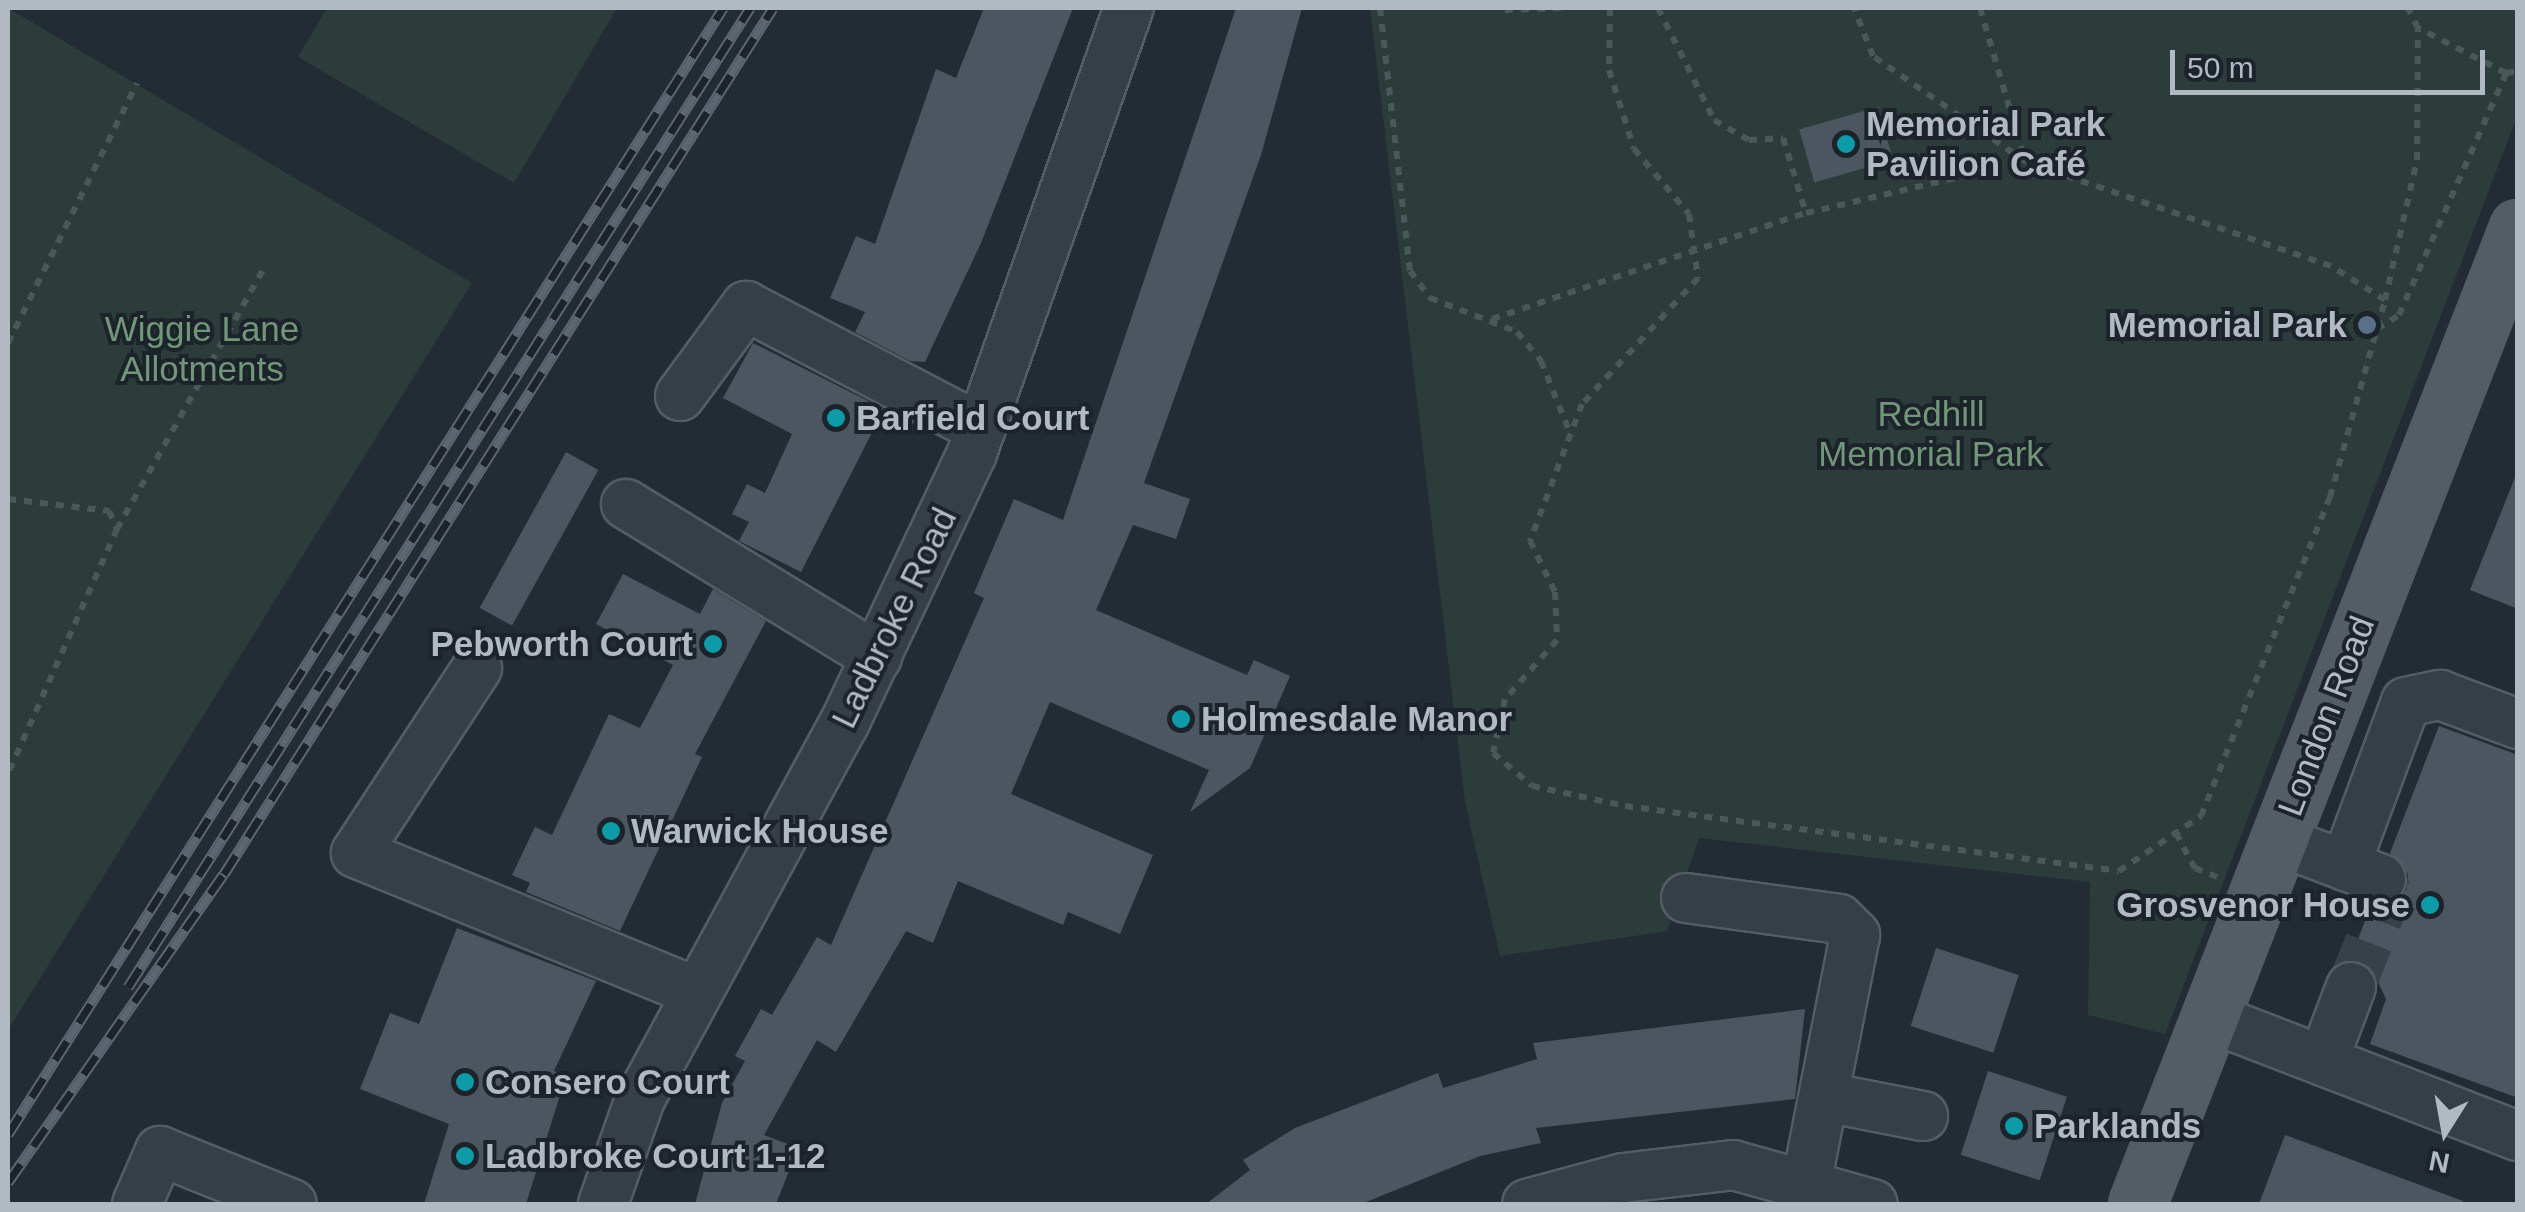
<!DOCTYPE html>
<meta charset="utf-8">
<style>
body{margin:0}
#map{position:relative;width:2525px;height:1212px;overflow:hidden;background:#232c35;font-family:Helvetica,sans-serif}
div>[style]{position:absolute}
.green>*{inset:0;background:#2b3c3b}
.building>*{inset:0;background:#4c5661;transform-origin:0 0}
.minor-tunnel>*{height:48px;margin-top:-24px;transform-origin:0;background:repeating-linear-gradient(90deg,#38414a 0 48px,transparent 0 72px)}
.path>*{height:6px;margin-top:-3px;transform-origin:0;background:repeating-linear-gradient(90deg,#49595a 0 8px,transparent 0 16px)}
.roads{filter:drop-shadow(2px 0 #545c64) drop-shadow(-2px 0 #545c64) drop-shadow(0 2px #545c64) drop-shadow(0 -2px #545c64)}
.minor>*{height:48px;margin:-24px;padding:0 24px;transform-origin:24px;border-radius:24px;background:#363e46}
.major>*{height:55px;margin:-27.5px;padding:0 27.5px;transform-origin:27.5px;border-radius:27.5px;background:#545d66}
.rail>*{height:11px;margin-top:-5.5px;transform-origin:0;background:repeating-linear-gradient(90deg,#1c232b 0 22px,#5d6570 0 44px);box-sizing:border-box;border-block:2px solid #5d6570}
.dots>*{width:28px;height:28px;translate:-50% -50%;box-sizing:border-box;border:5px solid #1c232b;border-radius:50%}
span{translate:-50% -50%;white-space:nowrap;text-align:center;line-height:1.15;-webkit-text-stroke:8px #1c232b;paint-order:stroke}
.poi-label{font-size:35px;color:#b1b9c2;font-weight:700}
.left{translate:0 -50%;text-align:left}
.right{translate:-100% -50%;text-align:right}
.park-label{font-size:35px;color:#729679}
.street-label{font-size:35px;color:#b1b9c2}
.frame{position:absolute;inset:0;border:10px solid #b1b9c2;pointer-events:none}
.north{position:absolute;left:2395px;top:1082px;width:100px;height:100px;-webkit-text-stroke:8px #1c232b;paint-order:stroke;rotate:191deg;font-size:28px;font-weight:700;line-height:40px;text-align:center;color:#b1b9c2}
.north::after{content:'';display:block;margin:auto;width:35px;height:45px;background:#b1b9c2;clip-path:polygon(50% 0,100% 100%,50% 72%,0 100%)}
.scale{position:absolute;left:2170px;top:50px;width:315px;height:45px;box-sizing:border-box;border:5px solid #b1b9c2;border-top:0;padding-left:12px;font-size:30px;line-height:35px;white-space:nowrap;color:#b1b9c2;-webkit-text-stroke:8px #1c232b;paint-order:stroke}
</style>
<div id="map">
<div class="green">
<i style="clip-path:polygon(8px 8px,472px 283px,8px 1030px)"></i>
<i style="clip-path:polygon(327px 8px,617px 8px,514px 183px,298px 57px)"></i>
<i style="clip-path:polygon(1370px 8px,2517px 8px,2517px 117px,2165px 1034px,2088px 1015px,2090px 882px,1699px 838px,1667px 931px,1500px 956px,1465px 802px)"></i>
</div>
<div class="building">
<i style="clip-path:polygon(984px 8px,1073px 8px,981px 243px,925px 362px,910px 361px,855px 332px,865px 312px,830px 298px,856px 236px,875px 244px,936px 69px,956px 78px)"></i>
<i style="clip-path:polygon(1236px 8px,1302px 8px,1261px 155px,1144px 483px,1190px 499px,1176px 539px,1133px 525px,1096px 610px,1247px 675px,1254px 660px,1290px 676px,1250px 768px,1190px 812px,1209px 770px,1050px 702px,1011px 794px,1153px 855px,1120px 934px,1068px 912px,1063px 925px,958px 881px,933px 943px,906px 931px,836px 1052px,817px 1040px,764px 1135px,798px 1148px,776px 1204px,695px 1204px,722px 1103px,745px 1061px,735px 1056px,761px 1009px,772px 1015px,817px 937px,831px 945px,984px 598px,974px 593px,1014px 499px,1063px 520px)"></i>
<i style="left:1878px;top:107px;width:55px;height:82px;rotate:74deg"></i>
<i style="clip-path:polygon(753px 343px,884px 409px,801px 572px,739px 541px,749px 522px,732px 514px,747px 484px,765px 493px,792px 434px,723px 398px)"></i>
<i style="left:566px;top:452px;width:37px;height:178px;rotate:29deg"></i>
<i style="clip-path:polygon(2516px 475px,2518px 475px,2518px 609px,2470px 590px)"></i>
<i style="clip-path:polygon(623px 574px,700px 614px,713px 589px,766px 621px,695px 754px,702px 757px,620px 931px,526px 892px,530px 883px,512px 875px,535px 827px,552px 835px,609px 714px,640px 728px,673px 665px,596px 624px)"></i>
<i style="clip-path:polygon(2439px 726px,2518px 755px,2518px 1098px,2370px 1044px,2386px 999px,2372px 969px,2350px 960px,2371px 905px,2386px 906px,2406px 890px,2408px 874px,2390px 853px)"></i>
<i style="clip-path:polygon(457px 928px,596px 981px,554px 1071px,566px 1076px,526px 1204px,424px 1204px,449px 1124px,360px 1089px,390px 1013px,419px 1024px)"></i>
<i style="left:1936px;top:948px;width:87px;height:82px;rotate:18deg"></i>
<i style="clip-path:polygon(1805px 1009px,1795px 1099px,1536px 1128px,1541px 1143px,1480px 1156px,1361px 1204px,1206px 1204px,1250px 1170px,1243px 1160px,1295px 1128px,1438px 1073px,1443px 1088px,1537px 1059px,1533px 1043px)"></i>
<i style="left:1988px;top:1071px;width:83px;height:88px;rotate:18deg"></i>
<i style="clip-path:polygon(2285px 1135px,2463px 1201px,2463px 1204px,2259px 1204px)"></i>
</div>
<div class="minor-tunnel">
<i style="left:2351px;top:987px;width:100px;rotate:-68.3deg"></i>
<i style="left:2388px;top:894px;width:17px;rotate:-115deg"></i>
</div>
<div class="path">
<i style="left:1380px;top:8px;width:265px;rotate:83.5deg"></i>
<i style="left:1410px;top:271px;width:34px;rotate:53deg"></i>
<i style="left:1430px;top:298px;width:93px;rotate:21.3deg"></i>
<i style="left:1517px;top:332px;width:38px;rotate:50deg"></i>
<i style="left:1541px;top:361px;width:78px;rotate:68.1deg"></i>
<i style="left:1610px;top:8px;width:62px;rotate:90.9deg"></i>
<i style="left:1609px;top:70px;width:83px;rotate:72.4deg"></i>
<i style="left:1634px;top:149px;width:85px;rotate:49.8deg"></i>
<i style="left:1689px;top:214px;width:65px;rotate:82deg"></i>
<i style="left:1698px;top:278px;width:171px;rotate:132.6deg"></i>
<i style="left:1582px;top:404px;width:147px;rotate:110.8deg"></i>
<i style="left:1530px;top:541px;width:57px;rotate:63.9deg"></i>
<i style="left:1555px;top:592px;width:48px;rotate:87.6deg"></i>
<i style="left:1557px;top:640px;width:79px;rotate:131.4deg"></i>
<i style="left:1505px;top:699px;width:55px;rotate:102.5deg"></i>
<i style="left:1493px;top:753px;width:51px;rotate:40.2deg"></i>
<i style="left:1532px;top:786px;width:95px;rotate:12.1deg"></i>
<i style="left:1625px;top:806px;width:498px;rotate:7.5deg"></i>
<i style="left:2119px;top:871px;width:99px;rotate:-33.9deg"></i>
<i style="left:2201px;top:816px;width:344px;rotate:-68deg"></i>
<i style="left:2330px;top:497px;width:205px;rotate:-74.4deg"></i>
<i style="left:2385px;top:300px;width:64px;rotate:-147.8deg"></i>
<i style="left:2331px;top:266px;width:322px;rotate:-161.2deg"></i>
<i style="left:2026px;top:162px;width:186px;rotate:-145.3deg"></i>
<i style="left:1873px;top:56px;width:52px;rotate:-111.6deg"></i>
<i style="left:1658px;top:8px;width:125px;rotate:63.4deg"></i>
<i style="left:1714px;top:120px;width:40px;rotate:29.7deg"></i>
<i style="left:1749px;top:140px;width:34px;rotate:-3deg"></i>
<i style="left:1783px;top:138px;width:78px;rotate:73deg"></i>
<i style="left:1980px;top:8px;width:159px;rotate:73.6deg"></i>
<i style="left:1505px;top:10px;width:57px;rotate:-2deg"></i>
<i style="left:2506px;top:73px;width:12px;rotate:-9deg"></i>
<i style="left:2385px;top:300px;width:144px;rotate:-77.1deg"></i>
<i style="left:2417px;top:160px;width:132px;rotate:-89.6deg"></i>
<i style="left:2418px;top:28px;width:22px;rotate:-117deg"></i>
<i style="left:1492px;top:319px;width:331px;rotate:-18.7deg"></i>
<i style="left:1806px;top:213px;width:224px;rotate:-13.2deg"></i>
<i style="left:2377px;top:329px;width:26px;rotate:-32deg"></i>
<i style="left:2399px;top:315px;width:265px;rotate:-66.1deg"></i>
<i style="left:2506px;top:73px;width:99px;rotate:-152.9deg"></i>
<i style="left:8px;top:343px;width:290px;rotate:-63.6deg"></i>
<i style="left:8px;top:499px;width:102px;rotate:6.8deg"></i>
<i style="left:109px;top:511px;width:20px;rotate:66deg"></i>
<i style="left:117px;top:529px;width:268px;rotate:114deg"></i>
<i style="left:117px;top:529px;width:302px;rotate:-60.6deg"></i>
<i style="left:2176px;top:833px;width:40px;rotate:62deg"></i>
<i style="left:2195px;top:868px;width:24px;rotate:22deg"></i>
</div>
<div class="roads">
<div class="minor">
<i style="left:680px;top:396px;width:112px;rotate:-53.7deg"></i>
<i style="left:746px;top:306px;width:265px;rotate:27.6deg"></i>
<i style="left:626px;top:504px;width:294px;rotate:31.4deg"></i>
<i style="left:477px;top:668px;width:221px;rotate:123.2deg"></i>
<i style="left:356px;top:853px;width:366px;rotate:22.2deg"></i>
<i style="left:2277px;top:840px;width:111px;rotate:20.6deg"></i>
<i style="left:2345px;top:866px;width:175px;rotate:-69.6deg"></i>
<i style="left:2406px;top:702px;width:35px;rotate:-12deg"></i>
<i style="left:2440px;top:695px;width:83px;rotate:20.4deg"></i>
<i style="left:1686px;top:898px;width:154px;rotate:7.8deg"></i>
<i style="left:1839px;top:919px;width:23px;rotate:45deg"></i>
<i style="left:1855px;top:935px;width:249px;rotate:101.1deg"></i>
<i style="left:2209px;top:1017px;width:331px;rotate:21.1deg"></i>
<i style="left:2323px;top:1061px;width:79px;rotate:-69.3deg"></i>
<i style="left:1825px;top:1097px;width:100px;rotate:11deg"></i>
<i style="left:137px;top:1204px;width:58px;rotate:-66.5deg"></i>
<i style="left:160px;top:1151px;width:142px;rotate:21.9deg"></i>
<i style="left:603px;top:1204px;width:111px;rotate:-70.6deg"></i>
<i style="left:640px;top:1099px;width:427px;rotate:-61.5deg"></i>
<i style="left:844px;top:724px;width:300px;rotate:-64.7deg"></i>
<i style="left:972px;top:453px;width:472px;rotate:-70.6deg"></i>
<i style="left:1527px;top:1204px;width:99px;rotate:-15.2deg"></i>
<i style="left:1623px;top:1178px;width:111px;rotate:-6.7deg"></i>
<i style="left:1733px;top:1165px;width:145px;rotate:15.6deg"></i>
</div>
<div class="major">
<i style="left:2137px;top:1204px;width:1048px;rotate:-68.68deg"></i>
</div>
</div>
<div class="rail">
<i style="left:128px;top:987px;width:1160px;rotate:-57.57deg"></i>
<i style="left:8px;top:1134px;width:1334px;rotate:-57.58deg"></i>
<i style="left:8px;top:1182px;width:376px;rotate:-55deg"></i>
<i style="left:224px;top:874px;width:1025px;rotate:-57.63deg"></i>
</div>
<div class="dots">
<i style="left:1846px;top:144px;background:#0f9aa8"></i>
<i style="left:2367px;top:325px;background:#5c6f8a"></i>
<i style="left:836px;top:418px;background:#0f9aa8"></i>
<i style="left:713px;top:644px;background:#0f9aa8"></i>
<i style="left:1181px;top:719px;background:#0f9aa8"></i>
<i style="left:611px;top:831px;background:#0f9aa8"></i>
<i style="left:2430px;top:905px;background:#0f9aa8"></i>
<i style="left:465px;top:1082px;background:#0f9aa8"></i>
<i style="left:2014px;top:1126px;background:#0f9aa8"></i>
<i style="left:465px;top:1156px;background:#0f9aa8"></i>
</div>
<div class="poi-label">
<span class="left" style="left:1866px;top:144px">Memorial Park<br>Pavilion Café</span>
<span class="right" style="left:2347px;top:325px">Memorial Park</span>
<span class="left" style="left:856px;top:418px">Barfield Court</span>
<span class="right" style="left:693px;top:644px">Pebworth Court</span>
<span class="left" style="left:1201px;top:719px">Holmesdale Manor</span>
<span class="left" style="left:631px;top:831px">Warwick House</span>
<span class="right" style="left:2410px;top:905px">Grosvenor House</span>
<span class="left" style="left:485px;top:1082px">Consero Court</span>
<span class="left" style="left:2034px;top:1126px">Parklands</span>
<span class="left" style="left:485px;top:1156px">Ladbroke Court 1-12</span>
</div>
<div class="park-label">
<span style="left:202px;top:349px">Wiggie Lane<br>Allotments</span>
<span style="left:1931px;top:434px">Redhill<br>Memorial Park</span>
</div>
<div class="street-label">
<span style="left:894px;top:618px;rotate:-64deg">Ladbroke Road</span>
<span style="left:2326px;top:716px;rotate:-69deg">London Road</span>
</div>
<div class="frame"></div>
<div class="north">N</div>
<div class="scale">50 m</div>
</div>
